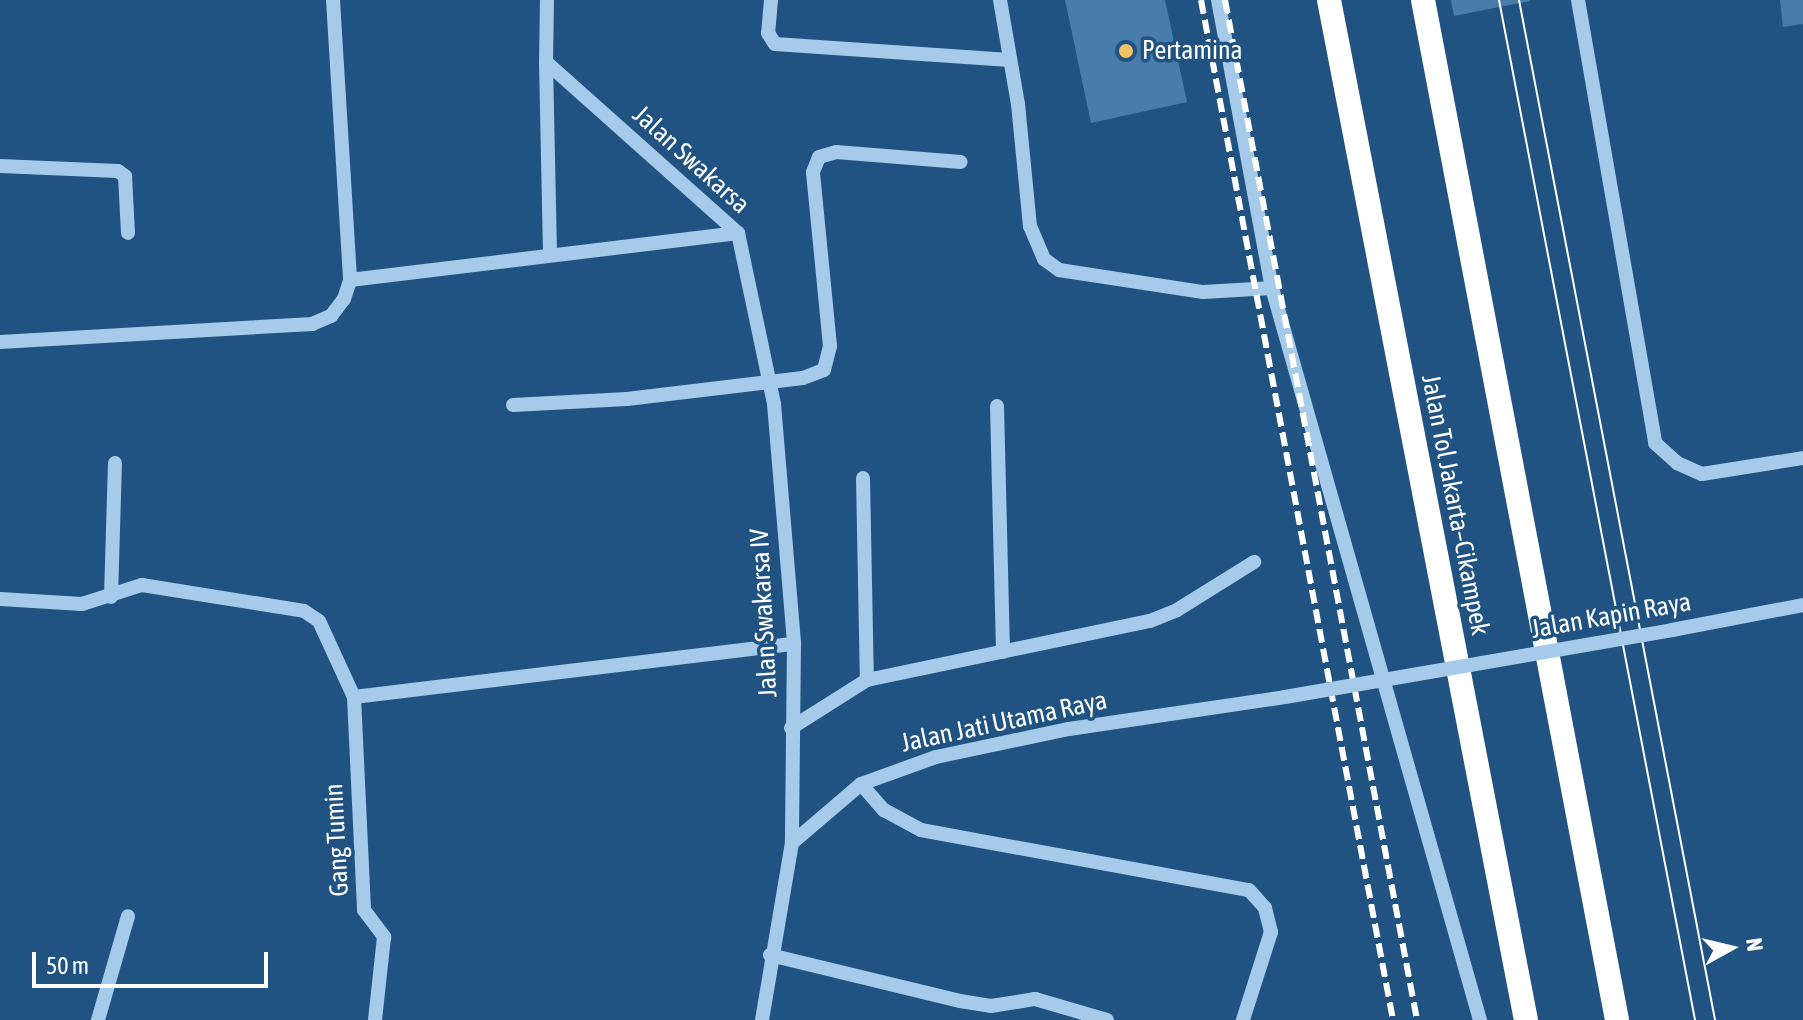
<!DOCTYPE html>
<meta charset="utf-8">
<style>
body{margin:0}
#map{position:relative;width:1803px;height:1020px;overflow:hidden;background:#205382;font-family:"Asap Condensed",sans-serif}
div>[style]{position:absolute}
.building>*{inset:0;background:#487cab}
.minor>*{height:14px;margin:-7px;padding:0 7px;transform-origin:7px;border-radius:7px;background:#a6cae9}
.highway>*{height:24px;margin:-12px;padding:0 12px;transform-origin:12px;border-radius:12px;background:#fff}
.tram>*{height:2px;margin:-1px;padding:0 1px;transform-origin:1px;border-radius:1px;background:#fff}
.rail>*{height:6px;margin-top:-3px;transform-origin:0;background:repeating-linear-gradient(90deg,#fff 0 14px,transparent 0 20px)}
.minor-bridge>*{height:14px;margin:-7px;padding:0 7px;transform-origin:7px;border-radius:7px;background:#a6cae9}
.dots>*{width:22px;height:22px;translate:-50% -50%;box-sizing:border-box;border:4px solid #205382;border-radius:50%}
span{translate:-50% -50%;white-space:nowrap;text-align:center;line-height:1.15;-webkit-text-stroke:7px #205382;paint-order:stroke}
.poi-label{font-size:26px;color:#fff}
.left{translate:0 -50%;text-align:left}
.street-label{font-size:26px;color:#fff}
.north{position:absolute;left:1691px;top:908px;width:80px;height:80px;-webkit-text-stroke:6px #205382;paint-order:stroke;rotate:82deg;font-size:22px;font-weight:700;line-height:32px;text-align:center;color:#fff}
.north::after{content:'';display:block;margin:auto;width:28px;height:36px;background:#fff;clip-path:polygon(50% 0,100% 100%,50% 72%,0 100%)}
.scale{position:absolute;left:32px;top:952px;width:236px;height:36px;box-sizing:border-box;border:4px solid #fff;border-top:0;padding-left:10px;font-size:24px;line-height:28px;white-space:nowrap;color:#fff;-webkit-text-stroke:6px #205382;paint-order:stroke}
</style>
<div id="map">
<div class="building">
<i style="clip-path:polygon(1065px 0,1165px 0,1187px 102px,1091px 123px)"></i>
<i style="clip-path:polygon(1451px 0,1530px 0,1530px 1px,1454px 16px)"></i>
<i style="clip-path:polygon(1780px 0,1803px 0,1803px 24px,1783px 27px)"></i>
</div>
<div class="minor">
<i style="left:333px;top:0;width:281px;rotate:86.5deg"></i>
<i style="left:350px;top:280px;width:391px;rotate:-6.9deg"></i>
<i style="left:547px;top:0;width:62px;rotate:90.9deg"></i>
<i style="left:546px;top:62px;width:257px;rotate:41.7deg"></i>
<i style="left:738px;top:233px;width:175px;rotate:78.1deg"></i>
<i style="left:774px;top:404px;width:241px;rotate:85.2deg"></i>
<i style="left:794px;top:644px;width:199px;rotate:90.6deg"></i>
<i style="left:771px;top:0;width:33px;rotate:95deg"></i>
<i style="left:768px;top:33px;width:13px;rotate:58deg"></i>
<i style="left:775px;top:44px;width:235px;rotate:3.9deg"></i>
<i style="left:1000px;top:0;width:106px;rotate:80.2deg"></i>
<i style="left:1018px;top:104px;width:123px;rotate:84.4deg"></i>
<i style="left:1030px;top:226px;width:36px;rotate:67deg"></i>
<i style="left:1044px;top:259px;width:19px;rotate:36deg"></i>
<i style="left:1059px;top:270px;width:146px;rotate:8.7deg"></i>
<i style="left:1203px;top:292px;width:69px;rotate:-3.3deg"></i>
<i style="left:1218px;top:0;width:293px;rotate:79.4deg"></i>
<i style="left:1272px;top:288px;width:761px;rotate:74.14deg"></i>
<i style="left:1578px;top:0;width:450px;rotate:80.1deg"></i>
<i style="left:1655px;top:443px;width:30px;rotate:42deg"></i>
<i style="left:1677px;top:463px;width:27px;rotate:24deg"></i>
<i style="left:1702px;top:474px;width:102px;rotate:-9deg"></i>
<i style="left:546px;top:62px;width:193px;rotate:88.8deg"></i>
<i style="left:0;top:166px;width:118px;rotate:2.4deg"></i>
<i style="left:118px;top:171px;width:9px;rotate:36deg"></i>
<i style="left:125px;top:176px;width:57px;rotate:87deg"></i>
<i style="left:0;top:342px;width:313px;rotate:-3.3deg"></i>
<i style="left:312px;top:324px;width:21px;rotate:-23deg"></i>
<i style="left:331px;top:316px;width:21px;rotate:-53deg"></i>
<i style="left:344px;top:299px;width:20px;rotate:-72deg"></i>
<i style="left:513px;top:405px;width:114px;rotate:-3deg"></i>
<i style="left:627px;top:399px;width:177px;rotate:-6.8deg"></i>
<i style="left:803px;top:378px;width:22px;rotate:-21deg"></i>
<i style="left:824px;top:370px;width:25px;rotate:-76deg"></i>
<i style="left:830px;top:346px;width:175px;rotate:-95.6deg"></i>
<i style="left:813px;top:172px;width:16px;rotate:-68deg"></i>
<i style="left:819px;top:157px;width:18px;rotate:-16deg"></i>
<i style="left:836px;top:152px;width:125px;rotate:4.6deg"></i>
<i style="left:997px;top:406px;width:246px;rotate:88.6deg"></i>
<i style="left:863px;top:478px;width:202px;rotate:88.9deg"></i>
<i style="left:111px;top:597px;width:134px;rotate:-88.3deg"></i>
<i style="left:0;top:599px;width:82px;rotate:3.5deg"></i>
<i style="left:82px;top:604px;width:63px;rotate:-17.6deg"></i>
<i style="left:142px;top:585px;width:164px;rotate:9.1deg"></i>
<i style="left:304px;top:611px;width:18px;rotate:34deg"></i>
<i style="left:319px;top:621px;width:84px;rotate:65.3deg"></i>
<i style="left:354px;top:697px;width:213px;rotate:87.3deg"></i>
<i style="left:364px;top:910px;width:34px;rotate:53deg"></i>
<i style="left:384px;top:937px;width:83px;rotate:96.2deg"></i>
<i style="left:1672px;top:630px;width:133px;rotate:-10.8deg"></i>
<i style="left:354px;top:697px;width:443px;rotate:-6.9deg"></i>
<i style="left:791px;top:728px;width:90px;rotate:-32.3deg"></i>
<i style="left:867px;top:680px;width:289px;rotate:-11.8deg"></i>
<i style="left:1150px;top:621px;width:29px;rotate:-22deg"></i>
<i style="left:1177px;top:610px;width:91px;rotate:-31.9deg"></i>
<i style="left:861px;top:784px;width:35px;rotate:49deg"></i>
<i style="left:884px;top:810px;width:42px;rotate:28.4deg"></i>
<i style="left:921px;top:830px;width:333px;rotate:10.4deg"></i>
<i style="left:1249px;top:890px;width:24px;rotate:48deg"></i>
<i style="left:1265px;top:908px;width:25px;rotate:76deg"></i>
<i style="left:1271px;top:932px;width:92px;rotate:107.7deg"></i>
<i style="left:770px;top:955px;width:195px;rotate:13.6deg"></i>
<i style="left:960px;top:1001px;width:31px;rotate:9deg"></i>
<i style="left:991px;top:1006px;width:45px;rotate:-9deg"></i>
<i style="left:1035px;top:999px;width:75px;rotate:16.3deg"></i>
<i style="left:98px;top:1020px;width:108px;rotate:-73.9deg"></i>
<i style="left:762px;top:1020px;width:180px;rotate:-80.4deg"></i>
<i style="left:792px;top:843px;width:91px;rotate:-40.5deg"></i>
<i style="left:861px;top:784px;width:80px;rotate:-19.8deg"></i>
<i style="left:936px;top:757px;width:136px;rotate:-11.9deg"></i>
<i style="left:1069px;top:729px;width:218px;rotate:-8.4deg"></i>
</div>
<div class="highway">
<i style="left:1329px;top:0;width:1039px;rotate:79.07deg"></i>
<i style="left:1423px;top:0;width:1038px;rotate:79.23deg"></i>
</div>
<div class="tram">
<i style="left:1499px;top:0;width:1039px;rotate:79.12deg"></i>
<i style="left:1519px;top:0;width:1039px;rotate:79.12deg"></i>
</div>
<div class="rail">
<i style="left:1201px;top:0;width:1038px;rotate:79.34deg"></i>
<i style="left:1225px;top:0;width:1038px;rotate:79.34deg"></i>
</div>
<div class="minor-bridge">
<i style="left:1285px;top:697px;width:393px;rotate:-9.8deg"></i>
</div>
<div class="dots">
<i style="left:1126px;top:51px;background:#f6c267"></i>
</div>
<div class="poi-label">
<span class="left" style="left:1142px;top:51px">Pertamina</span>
</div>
<div class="street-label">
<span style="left:691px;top:160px;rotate:42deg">Jalan Swakarsa</span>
<span style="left:1455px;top:505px;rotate:79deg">Jalan Tol Jakarta–Cikampek</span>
<span style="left:764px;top:613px;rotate:-93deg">Jalan Swakarsa IV</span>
<span style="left:1611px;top:616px;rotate:-10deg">Jalan Kapin Raya</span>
<span style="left:1004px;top:722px;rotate:-12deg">Jalan Jati Utama Raya</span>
<span style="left:337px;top:840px;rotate:-93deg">Gang Tumin</span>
</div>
<div class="north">N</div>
<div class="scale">50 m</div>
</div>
